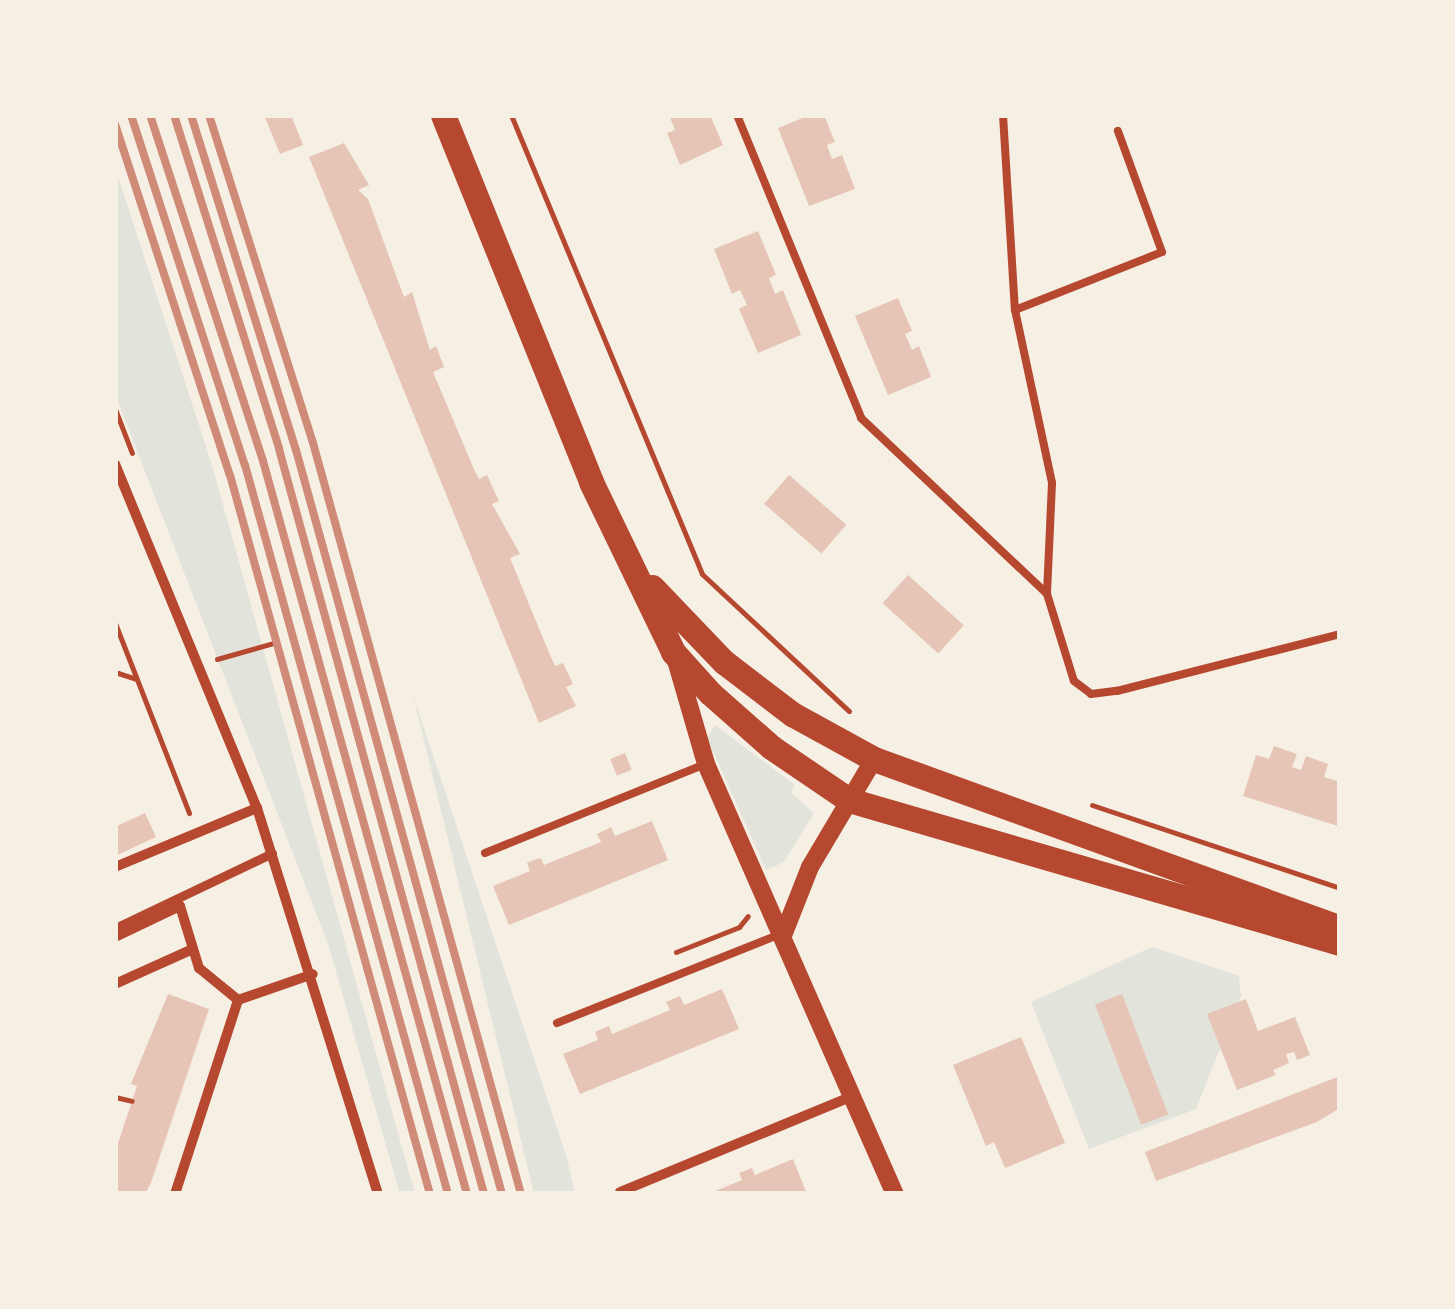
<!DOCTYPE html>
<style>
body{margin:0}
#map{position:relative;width:1455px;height:1309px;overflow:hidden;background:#f6efe4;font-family:"IBM Plex Sans",sans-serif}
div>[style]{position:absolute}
.green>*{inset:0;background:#e2e4dc}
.building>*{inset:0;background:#e6c5b7;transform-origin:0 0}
.path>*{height:5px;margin:-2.5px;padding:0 2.5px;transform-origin:2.5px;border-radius:2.5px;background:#b5482f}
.service>*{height:8px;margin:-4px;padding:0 4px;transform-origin:4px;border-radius:4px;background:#b5482f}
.pedestrian>*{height:9px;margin:-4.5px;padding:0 4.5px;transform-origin:4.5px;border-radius:4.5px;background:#b5482f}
.minor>*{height:10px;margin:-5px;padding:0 5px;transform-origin:5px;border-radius:5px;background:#b5482f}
.tertiary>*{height:18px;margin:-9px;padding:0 9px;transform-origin:9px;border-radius:9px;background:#b5482f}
.primary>*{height:25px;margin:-12.5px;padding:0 12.5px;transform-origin:12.5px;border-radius:12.5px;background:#b5482f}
.rail>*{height:8px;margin:-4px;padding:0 4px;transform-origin:4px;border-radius:4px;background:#cf8b77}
span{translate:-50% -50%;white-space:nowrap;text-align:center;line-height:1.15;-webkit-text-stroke:8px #f6efe4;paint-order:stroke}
.frame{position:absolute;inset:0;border:118px solid #f6efe4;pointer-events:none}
</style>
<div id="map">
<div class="green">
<i style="clip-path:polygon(115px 167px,212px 465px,415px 1194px,400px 1194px,328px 944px,115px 394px)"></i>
<i style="clip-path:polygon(413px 695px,567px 1158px,575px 1194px,534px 1194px)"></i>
<i style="clip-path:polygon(715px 725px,795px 785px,791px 793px,814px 813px,784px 862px,766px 870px,707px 738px)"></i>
<i style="clip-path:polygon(1152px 947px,1239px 976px,1241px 996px,1196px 1109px,1089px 1149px,1031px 1002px)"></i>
</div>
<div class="building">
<i style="clip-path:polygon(264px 115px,291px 115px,303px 145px,280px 154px)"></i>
<i style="clip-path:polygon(669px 115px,710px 115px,723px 145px,680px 165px,667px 133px,675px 130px)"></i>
<i style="clip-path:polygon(810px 115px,824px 115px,835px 142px,827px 145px,832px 159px,842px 155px,855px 189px,809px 206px,778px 128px)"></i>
<i style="clip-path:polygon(344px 143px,369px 185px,358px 190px,368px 199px,404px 297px,412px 292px,430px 350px,436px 346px,444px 367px,433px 372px,473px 467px,479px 479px,487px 475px,499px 501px,492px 504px,520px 554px,510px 558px,550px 655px,555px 666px,563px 663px,573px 684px,566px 687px,576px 706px,539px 723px,309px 157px)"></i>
<i style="clip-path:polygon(758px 231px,776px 275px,769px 278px,775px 294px,783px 290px,801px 335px,758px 353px,739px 309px,747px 305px,740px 290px,732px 294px,714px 249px)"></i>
<i style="clip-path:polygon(898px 298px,912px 331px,905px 334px,912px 350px,919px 346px,931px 377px,888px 395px,855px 316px)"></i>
<i style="left:789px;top:475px;width:76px;height:38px;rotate:41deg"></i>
<i style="left:908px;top:575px;width:75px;height:38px;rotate:42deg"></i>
<i style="clip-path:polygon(1274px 746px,1297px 754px,1292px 767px,1301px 770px,1306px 756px,1328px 764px,1324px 777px,1340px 782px,1338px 826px,1243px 796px,1256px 755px,1269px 759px)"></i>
<i style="left:625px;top:753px;width:18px;height:16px;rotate:68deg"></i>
<i style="clip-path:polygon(145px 813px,156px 837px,115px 856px,115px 827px)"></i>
<i style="clip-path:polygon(652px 821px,668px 860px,509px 925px,493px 886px,530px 871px,527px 863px,534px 860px,541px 858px,544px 865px,601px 842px,597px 834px,611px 827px,615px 836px)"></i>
<i style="clip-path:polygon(722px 989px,739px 1029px,580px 1094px,563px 1054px,598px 1040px,595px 1032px,609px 1026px,612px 1034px,670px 1010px,666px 1002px,680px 996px,684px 1005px)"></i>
<i style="clip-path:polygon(168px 994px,209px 1009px,151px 1183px,145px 1194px,115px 1194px,115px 1152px,137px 1086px,131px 1084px)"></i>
<i style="left:1122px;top:994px;width:129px;height:29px;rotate:69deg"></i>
<i style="clip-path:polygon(1246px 999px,1258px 1031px,1295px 1017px,1310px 1055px,1297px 1060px,1294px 1052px,1286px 1054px,1289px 1063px,1273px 1070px,1276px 1075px,1237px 1090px,1207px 1014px)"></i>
<i style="clip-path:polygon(1021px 1037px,1065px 1143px,1005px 1168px,994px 1142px,986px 1146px,953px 1065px)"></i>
<i style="clip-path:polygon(1340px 1076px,1340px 1108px,1317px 1122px,1156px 1181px,1145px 1152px)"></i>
<i style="clip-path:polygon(793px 1159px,807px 1194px,708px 1194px,742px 1180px,739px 1173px,752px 1168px,755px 1175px)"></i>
</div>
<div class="path">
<i style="left:511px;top:115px;width:497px;rotate:67.4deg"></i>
<i style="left:702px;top:574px;width:201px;rotate:43deg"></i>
<i style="left:115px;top:409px;width:47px;rotate:68.9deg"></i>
<i style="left:115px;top:623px;width:204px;rotate:68.7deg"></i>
<i style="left:217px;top:659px;width:62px;rotate:-15.8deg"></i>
<i style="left:115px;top:672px;width:22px;rotate:18deg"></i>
<i style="left:1092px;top:805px;width:262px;rotate:18.5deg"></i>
<i style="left:676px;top:952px;width:68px;rotate:-21.6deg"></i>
<i style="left:739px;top:927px;width:14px;rotate:-51deg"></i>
<i style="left:115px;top:1097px;width:17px;rotate:13deg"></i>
</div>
<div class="service">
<i style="left:737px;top:115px;width:327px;rotate:67.7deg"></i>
<i style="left:861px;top:418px;width:256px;rotate:43.4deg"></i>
<i style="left:1003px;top:115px;width:195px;rotate:86.5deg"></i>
<i style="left:1015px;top:310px;width:177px;rotate:77.9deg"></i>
<i style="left:1052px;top:483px;width:111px;rotate:92.6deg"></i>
<i style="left:1047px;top:594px;width:91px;rotate:72.8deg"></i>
<i style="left:1074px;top:681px;width:21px;rotate:37deg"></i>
<i style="left:1091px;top:694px;width:26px;rotate:-7deg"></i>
<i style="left:1117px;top:691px;width:230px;rotate:-14.3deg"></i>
<i style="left:1015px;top:310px;width:158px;rotate:-21.5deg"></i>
<i style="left:1162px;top:252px;width:129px;rotate:-110deg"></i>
<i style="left:485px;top:853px;width:235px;rotate:-22deg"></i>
<i style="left:557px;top:1023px;width:241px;rotate:-21.7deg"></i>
</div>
<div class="pedestrian">
<i style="left:115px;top:928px;width:174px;rotate:-25.5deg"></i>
</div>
<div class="minor">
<i style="left:115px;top:464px;width:372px;rotate:67.6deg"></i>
<i style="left:257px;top:808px;width:405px;rotate:72.6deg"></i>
<i style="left:115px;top:867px;width:154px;rotate:-22.6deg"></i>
<i style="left:115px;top:937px;width:72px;rotate:-25.5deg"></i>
<i style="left:180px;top:906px;width:65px;rotate:73deg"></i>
<i style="left:199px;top:968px;width:50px;rotate:39.4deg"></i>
<i style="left:115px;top:984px;width:85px;rotate:-24.2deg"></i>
<i style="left:620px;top:1192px;width:254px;rotate:-22.4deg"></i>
<i style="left:175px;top:1194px;width:204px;rotate:-72deg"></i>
<i style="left:238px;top:1000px;width:79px;rotate:-19.1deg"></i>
</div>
<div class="tertiary">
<i style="left:675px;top:657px;width:111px;rotate:73.8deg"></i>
<i style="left:706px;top:764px;width:470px;rotate:66.3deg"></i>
<i style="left:784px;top:933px;width:71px;rotate:-68.5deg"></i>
<i style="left:810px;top:867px;width:126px;rotate:-59.3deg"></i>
</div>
<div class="primary">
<i style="left:443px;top:115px;width:396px;rotate:68deg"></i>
<i style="left:591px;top:482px;width:189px;rotate:64.2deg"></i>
<i style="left:673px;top:652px;width:55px;rotate:47.9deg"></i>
<i style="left:710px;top:693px;width:81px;rotate:41.5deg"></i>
<i style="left:771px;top:747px;width:94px;rotate:34.2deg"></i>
<i style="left:849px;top:800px;width:511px;rotate:16.24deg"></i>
<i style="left:652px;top:587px;width:104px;rotate:46.2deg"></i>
<i style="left:724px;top:662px;width:86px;rotate:37.4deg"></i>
<i style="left:792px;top:714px;width:94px;rotate:28.8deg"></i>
<i style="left:874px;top:759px;width:496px;rotate:19.9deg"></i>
</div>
<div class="rail">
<i style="left:131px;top:115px;width:368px;rotate:72deg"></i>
<i style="left:245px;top:465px;width:757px;rotate:74.44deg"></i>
<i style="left:150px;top:115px;width:364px;rotate:71.9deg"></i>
<i style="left:263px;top:461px;width:761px;rotate:74.45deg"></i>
<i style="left:174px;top:115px;width:350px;rotate:72.5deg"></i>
<i style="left:279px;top:449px;width:773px;rotate:74.61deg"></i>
<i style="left:191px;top:115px;width:351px;rotate:72.6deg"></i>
<i style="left:296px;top:450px;width:772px;rotate:74.52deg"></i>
<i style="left:209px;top:115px;width:344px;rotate:72.4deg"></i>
<i style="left:313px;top:443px;width:779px;rotate:74.52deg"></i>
<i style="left:115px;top:124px;width:369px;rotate:71.9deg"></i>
<i style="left:230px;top:475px;width:746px;rotate:74.46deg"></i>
</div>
<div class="frame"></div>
</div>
